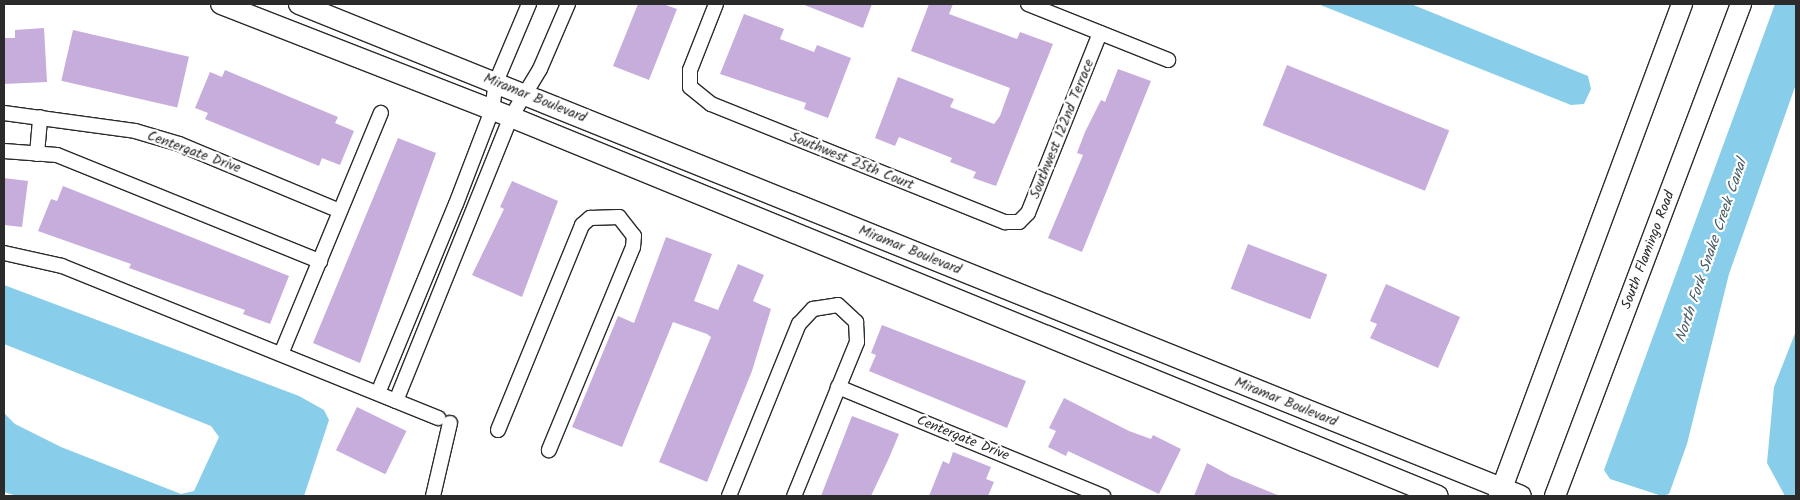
<!DOCTYPE html>
<style>
body{margin:0}
#map{position:relative;width:1800px;height:500px;overflow:hidden;background:#fff;font-family:Kalam,sans-serif}
div>[style]{position:absolute}
.water>*{inset:0;background:#88cdea}
.building>*{inset:0;background:#c7addb;transform-origin:0 0}
.roads{filter:drop-shadow(1px 0 #2b2b2b) drop-shadow(-1px 0 #2b2b2b) drop-shadow(0 1px #2b2b2b) drop-shadow(0 -1px #2b2b2b)}
.street>*{height:14px;margin:-7px;padding:0 7px;transform-origin:7px;border-radius:7px;background:#fff}
.secondary>*{height:20px;margin:-10px;padding:0 10px;transform-origin:10px;border-radius:10px;background:#fff}
span{translate:-50% -50%;white-space:nowrap;text-align:center;line-height:1.15;-webkit-text-stroke:4.5px #fff;paint-order:stroke}
.street-label{font-size:14px;color:#2b2b2b}
.water-label{font-size:15px;color:#475c64;font-style:italic}
.frame{position:absolute;inset:0;border:5px solid #2b2b2b;pointer-events:none}
</style>
<div id="map">
<div class="water">
<i style="clip-path:polygon(1318px 4px,1411px 4px,1588px 76px,1591px 89px,1584px 104px,1571px 105px)"></i>
<i style="clip-path:polygon(1775px 4px,1796px 4px,1796px 84px,1729px 274px,1687px 444px,1669px 494px,1662px 496px,1610px 479px,1604px 470px)"></i>
<i style="clip-path:polygon(4px 285px,299px 396px,324px 410px,329px 420px,304px 496px,17px 496px,4px 492px,4px 413px,15px 424px,61px 447px,181px 494px,194px 491px,219px 437px,211px 426px,4px 344px)"></i>
<i style="clip-path:polygon(1796px 331px,1796px 496px,1785px 496px,1767px 463px,1774px 387px)"></i>
</div>
<div class="building">
<i style="clip-path:polygon(638px 4px,663px 4px,677px 9px,649px 80px,613px 66px)"></i>
<i style="clip-path:polygon(802px 4px,872px 4px,863px 28px)"></i>
<i style="clip-path:polygon(929px 4px,953px 4px,949px 14px,1017px 39px,1020px 32px,1053px 44px,996px 186px,973px 178px,976px 172px,950px 162px,952px 158px,899px 137px,895px 146px,875px 138px,898px 77px,954px 99px,950px 107px,994px 124px,1000px 116px,1010px 88px,911px 51px)"></i>
<i style="clip-path:polygon(744px 14px,784px 29px,780px 39px,814px 52px,817px 45px,851px 58px,828px 118px,804px 109px,806px 103px,720px 74px)"></i>
<i style="clip-path:polygon(44px 28px,47px 82px,4px 84px,4px 38px,15px 38px,15px 30px)"></i>
<i style="left:73px;top:30px;width:119px;height:52px;rotate:13deg"></i>
<i style="left:1287px;top:65px;width:175px;height:65px;rotate:22deg"></i>
<i style="clip-path:polygon(1118px 69px,1151px 81px,1082px 252px,1048px 238px,1083px 155px,1077px 153px,1085px 132px,1101px 100px,1105px 102px)"></i>
<i style="clip-path:polygon(225px 70px,338px 117px,335px 123px,354px 131px,340px 165px,322px 158px,319px 166px,205px 119px,208px 113px,195px 108px,210px 72px,222px 77px)"></i>
<i style="clip-path:polygon(398px 138px,436px 153px,360px 363px,313px 343px)"></i>
<i style="clip-path:polygon(4px 178px,28px 181px,22px 227px,4px 225px)"></i>
<i style="clip-path:polygon(512px 181px,558px 201px,522px 297px,472px 275px,504px 209px,500px 207px)"></i>
<i style="clip-path:polygon(63px 186px,289px 276px,270px 324px,243px 314px,245px 310px,129px 268px,131px 264px,38px 231px,51px 199px,57px 201px)"></i>
<i style="clip-path:polygon(666px 237px,712px 254px,694px 301px,718px 310px,738px 264px,764px 275px,753px 301px,771px 309px,752px 371px,707px 482px,659px 462px,711px 337px,707px 334px,673px 322px,622px 447px,572px 427px,618px 316px,634px 323px)"></i>
<i style="left:1248px;top:244px;width:85px;height:48px;rotate:21deg"></i>
<i style="clip-path:polygon(1386px 284px,1460px 317px,1438px 368px,1370px 338px,1377px 324px,1370px 321px)"></i>
<i style="clip-path:polygon(882px 325px,1026px 381px,1007px 428px,869px 371px,876px 355px,871px 353px)"></i>
<i style="clip-path:polygon(1064px 398px,1129px 431px,1151px 439px,1153px 435px,1181px 449px,1159px 494px,1068px 451px,1066px 456px,1048px 447px,1056px 431px,1049px 428px)"></i>
<i style="left:357px;top:407px;width:55px;height:48px;rotate:26deg"></i>
<i style="clip-path:polygon(852px 416px,899px 434px,889px 458px,871px 496px,821px 496px)"></i>
<i style="clip-path:polygon(953px 452px,991px 467px,986px 479px,994px 482px,988px 496px,929px 496px,943px 461px,949px 464px)"></i>
<i style="clip-path:polygon(1207px 463px,1231px 476px,1280px 496px,1194px 496px)"></i>
</div>
<div class="roads">
<div class="street">
<i style="left:716px;top:4px;width:71px;rotate:111.5deg"></i>
<i style="left:690px;top:70px;width:17px;rotate:90deg"></i>
<i style="left:690px;top:87px;width:27px;rotate:39deg"></i>
<i style="left:711px;top:104px;width:317px;rotate:21.9deg"></i>
<i style="left:1005px;top:222px;width:14px"></i>
<i style="left:1019px;top:222px;width:13px;rotate:-45deg"></i>
<i style="left:1028px;top:213px;width:194px;rotate:-68.2deg"></i>
<i style="left:1028px;top:4px;width:151px;rotate:21.8deg"></i>
<i style="left:4px;top:113px;width:132px;rotate:7.8deg"></i>
<i style="left:135px;top:131px;width:46px;rotate:16.5deg"></i>
<i style="left:179px;top:144px;width:174px;rotate:22.6deg"></i>
<i style="left:4px;top:151px;width:53px;rotate:4.3deg"></i>
<i style="left:57px;top:155px;width:284px;rotate:22deg"></i>
<i style="left:37px;top:154px;width:37px;rotate:-85deg"></i>
<i style="left:4px;top:253px;width:59px;rotate:12.6deg"></i>
<i style="left:62px;top:266px;width:406px;rotate:22deg"></i>
<i style="left:281px;top:354px;width:261px;rotate:-67.5deg"></i>
<i style="left:838px;top:387px;width:287px;rotate:22.4deg"></i>
<i style="left:378px;top:393px;width:204px;rotate:-67.6deg"></i>
<i style="left:456px;top:204px;width:101px;rotate:-69deg"></i>
<i style="left:492px;top:110px;width:28px;rotate:-82deg"></i>
<i style="left:496px;top:82px;width:85px;rotate:-67.1deg"></i>
<i style="left:396px;top:401px;width:306px;rotate:-68deg"></i>
<i style="left:511px;top:117px;width:56px;rotate:-58.9deg"></i>
<i style="left:540px;top:69px;width:71px;rotate:-66.7deg"></i>
<i style="left:498px;top:430px;width:222px;rotate:-67.7deg"></i>
<i style="left:582px;top:225px;width:11px;rotate:-41deg"></i>
<i style="left:590px;top:218px;width:29px;rotate:-2deg"></i>
<i style="left:619px;top:217px;width:24px;rotate:52deg"></i>
<i style="left:634px;top:236px;width:11px;rotate:95deg"></i>
<i style="left:633px;top:247px;width:220px;rotate:112.5deg"></i>
<i style="left:433px;top:496px;width:75px;rotate:-76.9deg"></i>
<i style="left:729px;top:496px;width:186px;rotate:-67.9deg"></i>
<i style="left:799px;top:324px;width:21px;rotate:-47deg"></i>
<i style="left:813px;top:309px;width:25px;rotate:-9deg"></i>
<i style="left:838px;top:305px;width:25px;rotate:43deg"></i>
<i style="left:856px;top:322px;width:20px;rotate:87deg"></i>
<i style="left:857px;top:342px;width:166px;rotate:112.2deg"></i>
</div>
<div class="secondary">
<i style="left:221px;top:4px;width:311px;rotate:21.3deg"></i>
<i style="left:511px;top:117px;width:1001px;rotate:22.24deg"></i>
<i style="left:299px;top:4px;width:1317px;rotate:21.93deg"></i>
<i style="left:1499px;top:496px;width:525px;rotate:-69.6deg"></i>
<i style="left:1555px;top:496px;width:526px;rotate:-69.29deg"></i>
</div>
</div>
<div class="street-label">
<span style="left:535px;top:98px;rotate:22deg">Miramar Boulevard</span>
<span style="left:1062px;top:129px;rotate:-68deg">Southwest 122nd Terrace</span>
<span style="left:194px;top:152px;rotate:20deg">Centergate Drive</span>
<span style="left:852px;top:161px;rotate:22deg">Southwest 25th Court</span>
<span style="left:910px;top:250px;rotate:22deg">Miramar Boulevard</span>
<span style="left:1648px;top:250px;rotate:-69deg">South Flamingo Road</span>
<span style="left:1286px;top:402px;rotate:22deg">Miramar Boulevard</span>
<span style="left:963px;top:438px;rotate:22deg">Centergate Drive</span>
</div>
<div class="water-label">
<span style="left:1712px;top:251px;rotate:-71deg">North Fork Snake Creek Canal</span>
</div>
<div class="frame"></div>
</div>
